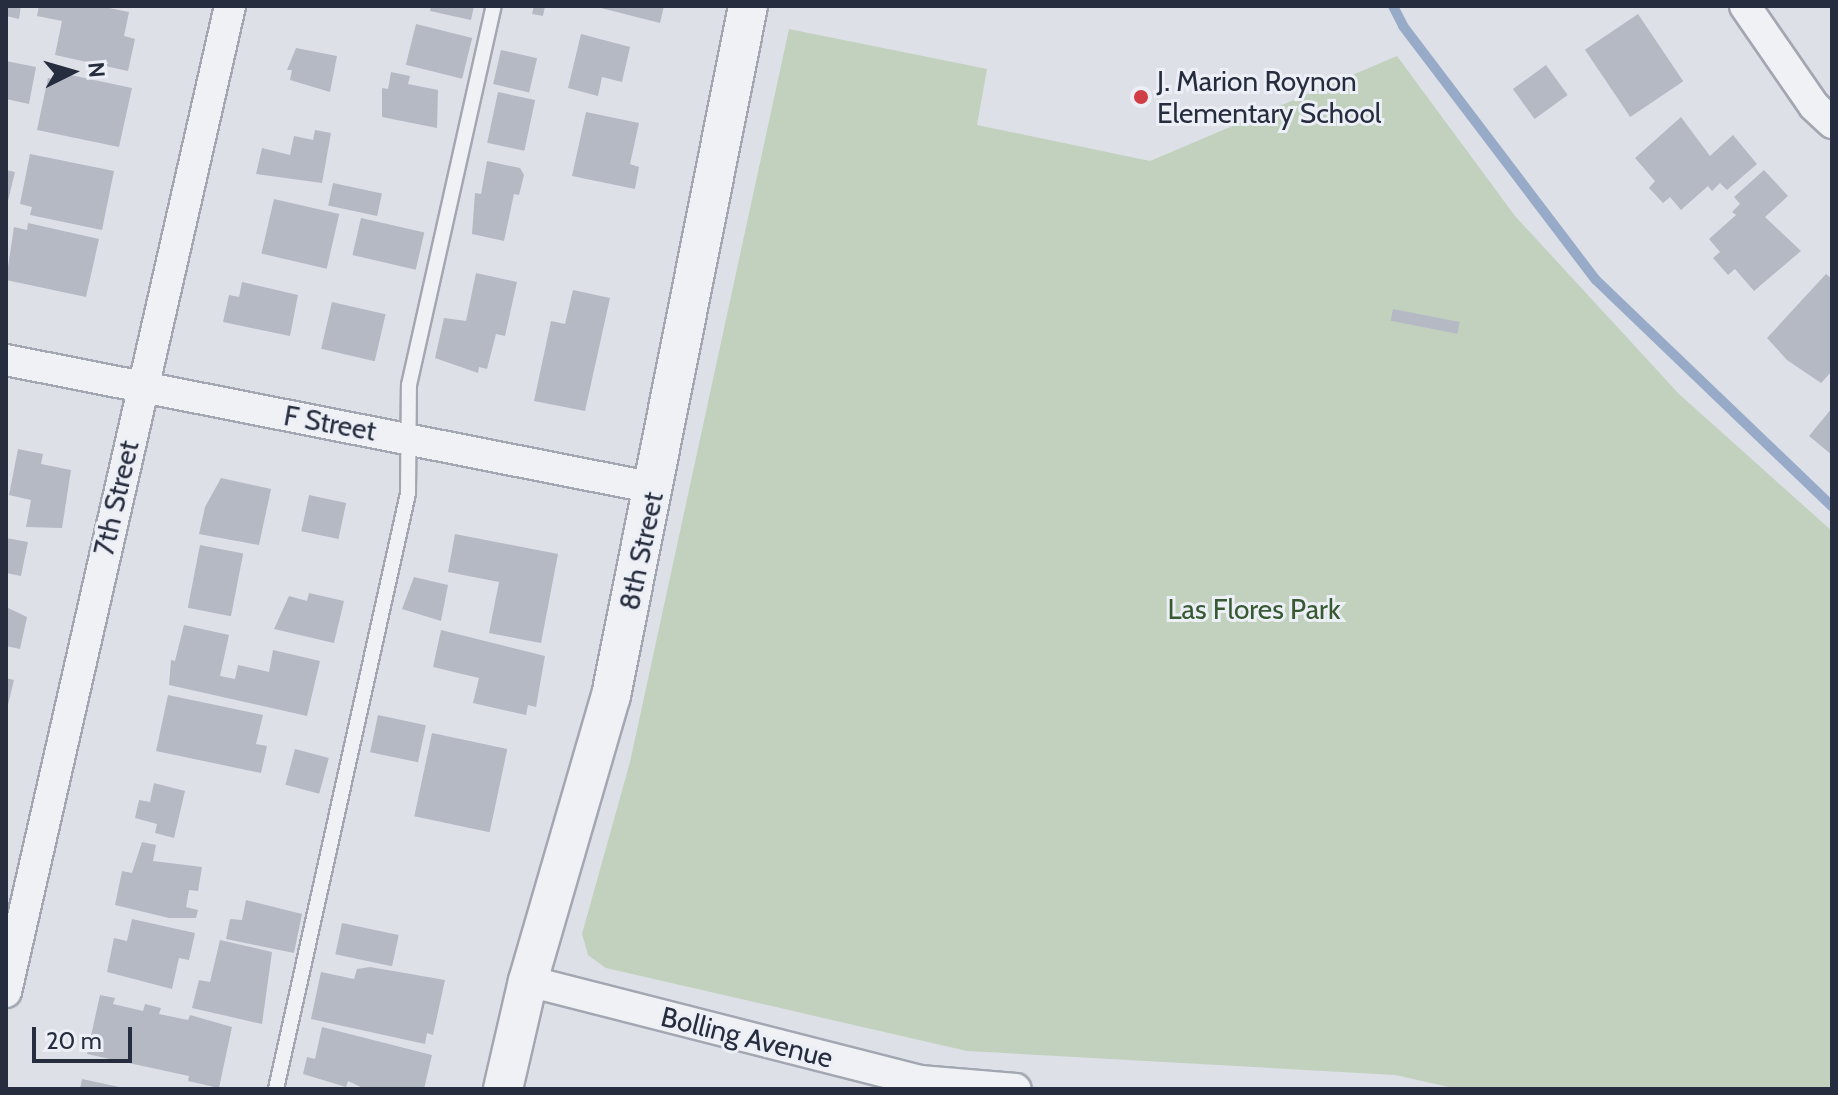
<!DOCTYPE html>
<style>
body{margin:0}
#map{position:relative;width:1838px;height:1095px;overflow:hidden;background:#dde0e7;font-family:Cabin,sans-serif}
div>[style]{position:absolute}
.green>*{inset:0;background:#c1d1be}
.stream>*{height:10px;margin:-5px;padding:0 5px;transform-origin:5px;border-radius:5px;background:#97aac8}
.building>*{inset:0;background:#b4b9c4;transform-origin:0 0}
.roads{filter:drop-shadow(2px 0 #a2a7b1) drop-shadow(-2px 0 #a2a7b1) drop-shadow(0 2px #a2a7b1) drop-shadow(0 -2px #a2a7b1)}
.service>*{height:14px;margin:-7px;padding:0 7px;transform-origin:7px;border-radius:7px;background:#f0f1f5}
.minor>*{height:30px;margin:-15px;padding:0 15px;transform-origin:15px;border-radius:15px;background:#f0f1f5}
.tertiary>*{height:38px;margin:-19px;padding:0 19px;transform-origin:19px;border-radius:19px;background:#f0f1f5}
.dots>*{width:22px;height:22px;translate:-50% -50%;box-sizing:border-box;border:4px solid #eceff5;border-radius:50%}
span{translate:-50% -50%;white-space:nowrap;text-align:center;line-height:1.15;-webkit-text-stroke:6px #eceff5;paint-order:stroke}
.poi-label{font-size:28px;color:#262d3e}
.left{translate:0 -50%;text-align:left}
.street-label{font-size:28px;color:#262d3e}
.park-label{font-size:28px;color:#375a33}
.frame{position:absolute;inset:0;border:8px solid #262d3e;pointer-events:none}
.north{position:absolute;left:32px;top:32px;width:80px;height:80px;-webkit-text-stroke:6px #eceff5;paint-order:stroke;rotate:85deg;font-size:22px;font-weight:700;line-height:32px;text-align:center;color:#262d3e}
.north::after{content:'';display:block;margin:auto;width:28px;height:36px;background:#262d3e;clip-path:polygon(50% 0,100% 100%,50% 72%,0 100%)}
.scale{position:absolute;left:32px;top:1027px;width:100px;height:36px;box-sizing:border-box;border:4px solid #262d3e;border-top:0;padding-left:10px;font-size:24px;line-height:28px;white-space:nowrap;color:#262d3e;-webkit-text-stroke:6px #eceff5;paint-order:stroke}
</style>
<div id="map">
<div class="green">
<i style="clip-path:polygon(789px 29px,987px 69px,977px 125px,1150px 161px,1397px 56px,1515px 216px,1679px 394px,1832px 531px,1832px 1089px,1458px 1089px,1395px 1075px,967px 1051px,606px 968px,588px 955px,582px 934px,630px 762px)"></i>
</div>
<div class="stream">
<i style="left:1393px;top:6px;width:22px;rotate:63deg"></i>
<i style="left:1403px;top:26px;width:319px;rotate:52.8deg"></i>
<i style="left:1596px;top:280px;width:327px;rotate:43.8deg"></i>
</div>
<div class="building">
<i style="clip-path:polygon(6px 6px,21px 6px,19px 19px,6px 16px)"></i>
<i style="clip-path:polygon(39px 6px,99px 6px,129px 12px,124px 36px,135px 39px,128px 71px,55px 55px,62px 21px,37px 16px)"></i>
<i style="clip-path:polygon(431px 6px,474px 6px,471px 20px,430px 11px)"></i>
<i style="clip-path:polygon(534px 6px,545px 6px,543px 16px,532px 14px)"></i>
<i style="clip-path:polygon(593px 6px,664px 6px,660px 23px)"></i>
<i style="left:1638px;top:14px;width:81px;height:64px;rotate:56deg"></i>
<i style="left:416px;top:24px;width:58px;height:42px;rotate:14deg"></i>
<i style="clip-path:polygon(581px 34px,630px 47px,622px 82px,602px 77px,598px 96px,568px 88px)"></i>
<i style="clip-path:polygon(296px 48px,337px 56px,330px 92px,290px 80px,292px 70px,287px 70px)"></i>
<i style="left:501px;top:50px;width:37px;height:35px;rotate:13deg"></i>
<i style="clip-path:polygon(6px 61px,36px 67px,29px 104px,6px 99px)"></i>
<i style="left:1546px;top:65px;width:37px;height:41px;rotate:54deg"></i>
<i style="clip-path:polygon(391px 72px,410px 76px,408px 84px,438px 90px,437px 128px,382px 117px,382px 88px,388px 89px)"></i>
<i style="clip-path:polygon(61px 73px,132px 88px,119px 147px,37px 130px,48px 78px,60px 81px)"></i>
<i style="left:498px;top:92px;width:38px;height:52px;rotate:12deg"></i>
<i style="clip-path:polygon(586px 112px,639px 123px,630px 164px,639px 167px,635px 189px,572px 176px)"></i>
<i style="clip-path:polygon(1681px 117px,1710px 156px,1733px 135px,1757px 164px,1727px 190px,1720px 183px,1712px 191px,1708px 186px,1681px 210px,1670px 197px,1663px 203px,1649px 188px,1655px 181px,1635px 158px)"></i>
<i style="clip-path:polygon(315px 130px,331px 133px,322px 183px,256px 174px,262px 148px,290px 155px,294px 136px,313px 140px)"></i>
<i style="clip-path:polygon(30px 154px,114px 171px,102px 230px,30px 215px,32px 207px,20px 204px)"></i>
<i style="clip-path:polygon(487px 161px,520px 168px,524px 175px,519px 195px,514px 194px,504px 241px,472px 234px,475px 193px,481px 194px)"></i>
<i style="clip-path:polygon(6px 170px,15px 172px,7px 205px,6px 205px)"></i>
<i style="clip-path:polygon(1764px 170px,1788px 196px,1765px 217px,1801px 251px,1754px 291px,1735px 269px,1728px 275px,1713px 258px,1720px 252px,1709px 239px,1736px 215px,1732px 212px,1740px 204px,1734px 197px)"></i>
<i style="left:333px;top:183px;width:50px;height:23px;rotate:12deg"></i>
<i style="left:274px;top:199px;width:67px;height:56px;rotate:13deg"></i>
<i style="left:361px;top:218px;width:65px;height:38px;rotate:13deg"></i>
<i style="clip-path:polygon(28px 223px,99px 239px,86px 297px,6px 280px,14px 227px,27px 230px)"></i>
<i style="clip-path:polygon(476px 273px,517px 282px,505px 336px,496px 334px,487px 369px,479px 367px,478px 373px,435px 358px,444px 318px,466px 321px)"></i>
<i style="clip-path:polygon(1826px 274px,1832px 279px,1832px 371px,1821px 383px,1787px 360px,1767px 338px)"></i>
<i style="clip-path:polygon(242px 282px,298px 295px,290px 336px,223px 322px,229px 295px,239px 297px)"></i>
<i style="clip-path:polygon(573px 290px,610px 298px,585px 411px,534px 401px,551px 321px,565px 324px)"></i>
<i style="left:332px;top:302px;width:55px;height:48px;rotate:13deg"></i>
<i style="left:1393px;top:309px;width:68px;height:12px;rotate:11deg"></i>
<i style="clip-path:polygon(1832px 408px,1832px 455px,1809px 436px)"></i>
<i style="clip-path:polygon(18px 449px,43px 454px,41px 464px,71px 470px,62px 528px,26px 527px,31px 500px,9px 495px)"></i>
<i style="clip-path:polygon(221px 478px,271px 489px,259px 545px,199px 534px,205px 507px)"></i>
<i style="left:309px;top:495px;width:38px;height:37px;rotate:12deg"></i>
<i style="clip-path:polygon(455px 534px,558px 554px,541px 643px,489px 633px,499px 582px,448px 572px)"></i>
<i style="clip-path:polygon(6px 538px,28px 542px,21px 576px,6px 573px)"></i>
<i style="left:200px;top:545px;width:44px;height:64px;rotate:11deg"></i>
<i style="clip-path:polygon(414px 577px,448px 585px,441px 621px,402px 609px)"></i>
<i style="clip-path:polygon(309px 593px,344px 601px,334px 643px,274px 629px,289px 596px,307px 601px)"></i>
<i style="clip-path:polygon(6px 607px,27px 617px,20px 649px,6px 646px)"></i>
<i style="clip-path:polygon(184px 625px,229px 635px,220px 676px,235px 679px,238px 665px,269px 672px,273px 650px,320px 661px,307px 716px,169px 685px,171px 660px,175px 661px)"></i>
<i style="clip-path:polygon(441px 630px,545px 656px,536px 707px,528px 705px,526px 715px,473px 703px,479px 678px,433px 667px)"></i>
<i style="clip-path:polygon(6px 678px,14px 680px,7px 709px,6px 708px)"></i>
<i style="clip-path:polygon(168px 695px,263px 715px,256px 744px,267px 746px,261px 773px,156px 751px)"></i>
<i style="left:378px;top:715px;width:49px;height:38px;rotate:12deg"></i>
<i style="left:432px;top:733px;width:77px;height:85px;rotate:12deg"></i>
<i style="left:295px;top:749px;width:35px;height:37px;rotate:15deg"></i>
<i style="clip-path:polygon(154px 783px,185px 791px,174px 838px,155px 833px,157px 824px,135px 818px,139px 800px,150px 802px)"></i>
<i style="clip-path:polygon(142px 842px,156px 845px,153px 861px,202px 867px,198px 891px,189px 890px,186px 907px,198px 910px,196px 918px,169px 918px,115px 905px,122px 871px,132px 873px)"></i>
<i style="clip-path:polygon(246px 900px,302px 914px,294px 953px,226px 939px,230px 919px,242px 920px)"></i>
<i style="clip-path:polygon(132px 919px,195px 933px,189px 960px,179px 958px,172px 989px,107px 972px,114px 938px,127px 941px)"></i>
<i style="left:342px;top:923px;width:58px;height:32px;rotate:12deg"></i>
<i style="clip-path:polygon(220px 940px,272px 952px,262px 1024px,192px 1008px,199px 980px,210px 982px)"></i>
<i style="clip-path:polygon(370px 967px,445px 980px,433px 1035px,427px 1033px,425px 1044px,311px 1019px,321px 972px,354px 979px,357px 969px)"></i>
<i style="clip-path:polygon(100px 995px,115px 998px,113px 1004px,143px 1011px,145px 1004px,161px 1008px,159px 1014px,188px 1020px,190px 1015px,232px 1027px,219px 1088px,188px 1081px,189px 1076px,87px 1054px)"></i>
<i style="clip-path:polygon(322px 1027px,432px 1055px,424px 1089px,365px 1089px,348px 1081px,346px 1087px,303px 1074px,307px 1057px,315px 1059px)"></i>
<i style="clip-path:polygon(82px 1079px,124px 1088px,124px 1089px,80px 1089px)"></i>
</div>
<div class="roads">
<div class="service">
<i style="left:276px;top:1089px;width:610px;rotate:-77.51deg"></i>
<i style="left:408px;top:493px;width:108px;rotate:-89.5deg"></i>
<i style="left:409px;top:385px;width:388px;rotate:-77.4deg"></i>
</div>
<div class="minor">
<i style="left:1745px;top:6px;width:121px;rotate:55.4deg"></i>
<i style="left:1814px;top:106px;width:25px;rotate:43deg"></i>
<i style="left:6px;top:360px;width:661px;rotate:11.17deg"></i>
<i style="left:528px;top:981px;width:405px;rotate:14.3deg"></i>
<i style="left:920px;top:1081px;width:96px;rotate:4.8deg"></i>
<i style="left:6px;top:992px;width:1011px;rotate:-77.2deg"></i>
</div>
<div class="tertiary">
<i style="left:503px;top:1089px;width:111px;rotate:-77deg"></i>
<i style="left:528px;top:981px;width:297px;rotate:-73.8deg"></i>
<i style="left:611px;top:696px;width:703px;rotate:-78.77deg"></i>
</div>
</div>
<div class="dots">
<i style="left:1141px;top:97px;background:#d03e46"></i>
</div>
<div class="poi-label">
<span class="left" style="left:1157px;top:97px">J. Marion Roynon<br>Elementary School</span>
</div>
<div class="street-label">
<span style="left:330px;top:423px;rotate:10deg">F Street</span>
<span style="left:116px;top:498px;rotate:-77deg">7th Street</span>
<span style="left:641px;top:551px;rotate:-78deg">8th Street</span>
<span style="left:747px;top:1037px;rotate:14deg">Bolling Avenue</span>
</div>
<div class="park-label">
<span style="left:1254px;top:609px">Las Flores Park</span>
</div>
<div class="frame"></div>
<div class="north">N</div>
<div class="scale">20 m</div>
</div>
